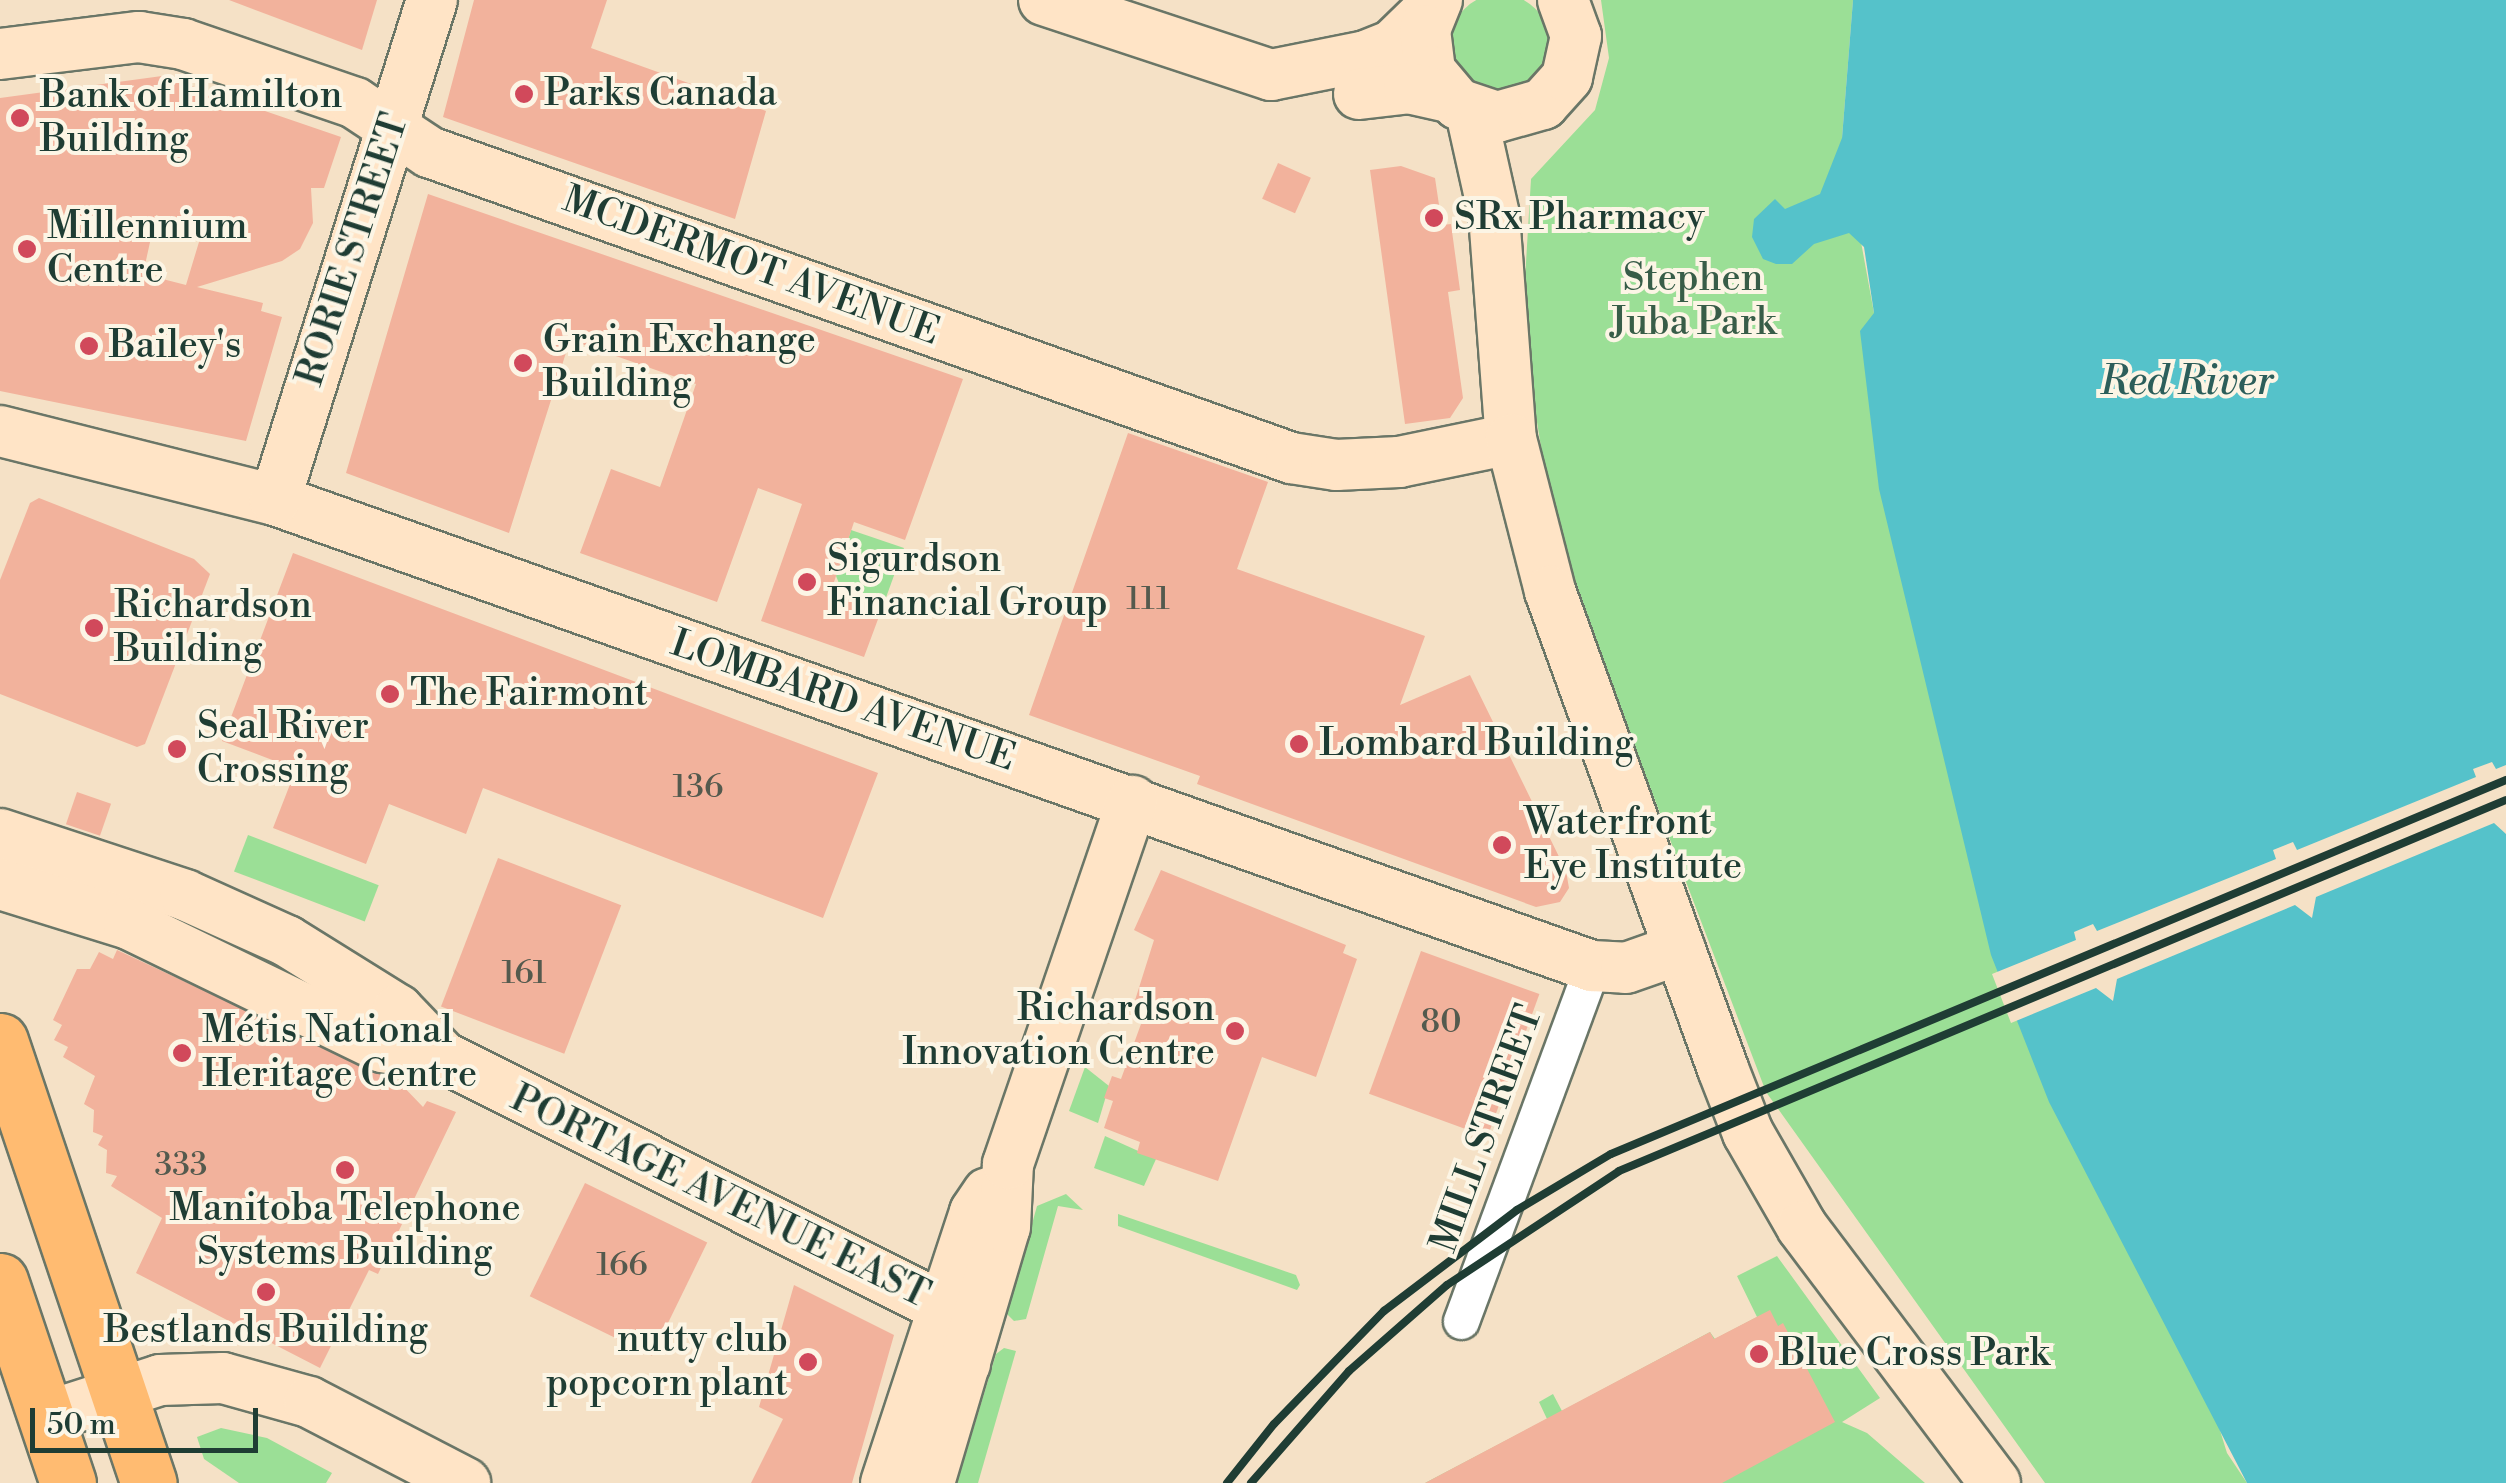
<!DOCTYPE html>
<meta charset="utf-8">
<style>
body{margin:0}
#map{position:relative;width:2506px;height:1483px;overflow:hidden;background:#f5e1c6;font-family:"Libre Bodoni",serif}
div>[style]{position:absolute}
.green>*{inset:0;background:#9bdf96;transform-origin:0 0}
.round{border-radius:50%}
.water>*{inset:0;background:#55c2ca}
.pier>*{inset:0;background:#f5e1c6}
.building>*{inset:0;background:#f2b29c;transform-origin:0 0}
.roads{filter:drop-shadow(2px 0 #6a7667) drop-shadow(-2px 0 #6a7667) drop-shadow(0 2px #6a7667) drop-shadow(0 -2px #6a7667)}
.street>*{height:35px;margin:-17.5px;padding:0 17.5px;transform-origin:17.5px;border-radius:17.5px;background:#fff}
.secondary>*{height:50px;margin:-25px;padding:0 25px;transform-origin:25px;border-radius:25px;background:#ffe4c6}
.primary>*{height:55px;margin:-27.5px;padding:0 27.5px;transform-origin:27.5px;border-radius:27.5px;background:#ffbb71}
.rail>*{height:8px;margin:-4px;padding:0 4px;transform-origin:4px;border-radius:4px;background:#1f3d34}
.dots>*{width:28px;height:28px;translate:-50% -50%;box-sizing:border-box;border:5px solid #fcf5e5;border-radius:50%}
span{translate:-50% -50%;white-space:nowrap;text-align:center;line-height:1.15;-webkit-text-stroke:8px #fcf5e5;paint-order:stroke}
.number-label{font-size:32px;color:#545a4e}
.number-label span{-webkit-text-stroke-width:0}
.poi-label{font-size:38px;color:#1f3d34}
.left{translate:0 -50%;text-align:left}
.right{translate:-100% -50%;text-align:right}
.street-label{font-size:38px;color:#1f3d34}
.park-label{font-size:38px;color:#385d48}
.water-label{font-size:40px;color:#2c5e5a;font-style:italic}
.scale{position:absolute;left:30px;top:1408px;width:228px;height:45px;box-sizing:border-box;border:5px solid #1f3d34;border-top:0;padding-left:12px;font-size:30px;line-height:35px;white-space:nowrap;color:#1f3d34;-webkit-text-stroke:8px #fcf5e5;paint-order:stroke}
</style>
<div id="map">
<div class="green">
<i class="round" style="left:1450px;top:-6px;width:100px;height:100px"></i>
<i style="clip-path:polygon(1601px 0,1853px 0,1842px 138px,1874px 313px,2227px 1453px,2247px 1483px,2045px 1483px,1766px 1092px,1556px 540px,1522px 329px,1531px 179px,1595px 110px,1609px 58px)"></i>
<i style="clip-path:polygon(851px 530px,904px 548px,884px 603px,841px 588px,836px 576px)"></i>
<i style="left:248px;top:835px;width:140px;height:39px;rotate:21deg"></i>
<i style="clip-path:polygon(1085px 1067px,1109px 1086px,1098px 1123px,1069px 1111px)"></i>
<i style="clip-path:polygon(1105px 1136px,1156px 1159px,1144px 1186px,1094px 1168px)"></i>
<i style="clip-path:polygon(1066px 1194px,1083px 1210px,1058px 1206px,1026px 1319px,1014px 1321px,1007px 1314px,1037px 1206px)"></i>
<i style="clip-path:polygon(1118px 1214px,1296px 1275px,1300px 1285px,1297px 1290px,1118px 1226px)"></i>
<i style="clip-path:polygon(1777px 1256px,1880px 1398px,1842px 1422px,1867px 1433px,1925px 1483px,1425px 1483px,1547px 1419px,1539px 1402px,1553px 1394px,1562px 1411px,1710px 1332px,1715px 1339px,1757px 1317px,1737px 1276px)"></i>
<i style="clip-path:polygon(1004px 1348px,1016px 1351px,978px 1483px,957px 1483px,996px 1354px)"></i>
<i style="clip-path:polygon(221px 1428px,267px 1438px,332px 1473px,326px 1483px,239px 1483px,204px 1459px,197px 1437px)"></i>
</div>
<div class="water">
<i style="clip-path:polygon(1853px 0,2506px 0,2506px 1483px,2247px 1483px,2049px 1102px,1991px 955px,1879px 489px,1860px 331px,1874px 313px,1864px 247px,1849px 233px,1814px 244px,1792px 264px,1776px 264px,1763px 259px,1752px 237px,1754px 219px,1775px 199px,1785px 209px,1820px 194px,1842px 138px)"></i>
</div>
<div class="pier">
<i style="clip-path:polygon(2492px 762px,2496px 769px,2506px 765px,2506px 834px,2494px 823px,2316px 897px,2312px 918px,2295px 905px,2117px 979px,2113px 1001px,2096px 988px,2011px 1023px,1992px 974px,2076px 940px,2074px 932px,2093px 924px,2097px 931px,2276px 859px,2273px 850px,2293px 842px,2297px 850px,2476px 777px,2473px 769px)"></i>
</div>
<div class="building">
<i style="clip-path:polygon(229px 0,377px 0,362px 50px)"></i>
<i style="clip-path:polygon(474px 0,607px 0,591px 48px,766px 111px,735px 219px,443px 117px)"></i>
<i style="clip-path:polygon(evenodd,162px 76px,341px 137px,324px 188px,311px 188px,313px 223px,300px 249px,282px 261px,197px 287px,263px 303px,261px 311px,282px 317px,246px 441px,0 391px,0 98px,162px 76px,156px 215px,202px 232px,186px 285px,143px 274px,156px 215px)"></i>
<i style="left:1278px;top:163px;width:36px;height:39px;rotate:24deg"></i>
<i style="clip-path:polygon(1401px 166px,1435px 178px,1442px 225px,1451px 224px,1460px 290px,1448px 292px,1463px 398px,1450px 418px,1405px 424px,1370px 170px)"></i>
<i style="clip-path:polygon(428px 194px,963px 379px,905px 540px,854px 522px,833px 585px,884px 603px,864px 657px,761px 621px,802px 504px,758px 488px,717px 602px,580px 553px,611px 469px,660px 487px,696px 384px,570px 340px,509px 533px,346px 473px)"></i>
<i style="clip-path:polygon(1128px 433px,1268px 482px,1237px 569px,1425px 636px,1400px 705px,1470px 675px,1566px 871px,1569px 888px,1560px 902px,1536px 907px,1197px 784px,1200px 776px,1029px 715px)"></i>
<i style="clip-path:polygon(39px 498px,194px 559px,210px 574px,145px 744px,137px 747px,0 694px,0 580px,30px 503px)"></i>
<i style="clip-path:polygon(293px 553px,878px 773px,823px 918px,483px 788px,466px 834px,389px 804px,366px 864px,273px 828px,296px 769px,222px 741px)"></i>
<i style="left:77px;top:792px;width:36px;height:34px;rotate:19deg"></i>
<i style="left:498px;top:858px;width:132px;height:159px;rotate:21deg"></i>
<i style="clip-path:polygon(1161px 870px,1346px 945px,1343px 953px,1357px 959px,1316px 1077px,1262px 1057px,1218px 1181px,1137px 1153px,1140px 1142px,1104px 1128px,1113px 1101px,1104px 1098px,1112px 1076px,1121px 1079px,1145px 1013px,1131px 1013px,1154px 940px,1134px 930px)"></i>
<i style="clip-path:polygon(117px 950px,398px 1081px,423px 1107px,427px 1101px,456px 1112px,378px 1274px,369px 1270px,320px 1368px,136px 1273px,162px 1218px,111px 1186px,117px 1176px,106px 1173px,107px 1150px,98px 1145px,103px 1136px,93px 1132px,94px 1110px,84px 1104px,95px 1076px,63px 1057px,68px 1047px,54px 1040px,62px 1025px,53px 1020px,77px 969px,90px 969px,99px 952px,113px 959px)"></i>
<i style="left:1421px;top:951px;width:126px;height:152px;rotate:20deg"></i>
<i style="left:585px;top:1183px;width:136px;height:126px;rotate:26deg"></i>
<i style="clip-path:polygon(794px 1285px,894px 1335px,852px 1483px,751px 1483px,783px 1419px,759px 1407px)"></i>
<i style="clip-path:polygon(1770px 1310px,1778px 1326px,1783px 1323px,1835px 1422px,1722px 1483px,1425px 1483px,1710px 1332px,1714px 1339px)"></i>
</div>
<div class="roads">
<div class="street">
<i style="left:1461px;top:1321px;width:378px;rotate:-69.7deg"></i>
</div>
<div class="secondary">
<i style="left:1044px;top:0;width:239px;rotate:18.3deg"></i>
<i style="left:1271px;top:75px;width:97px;rotate:-11.3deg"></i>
<i style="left:1366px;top:56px;width:29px;rotate:-22deg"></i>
<i style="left:1393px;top:45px;width:56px;rotate:-44.3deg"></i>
<i style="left:1437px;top:0;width:32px;rotate:112deg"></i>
<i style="left:1425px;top:30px;width:41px;rotate:83deg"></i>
<i style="left:1430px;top:71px;width:43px;rotate:49.7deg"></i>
<i style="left:1458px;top:104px;width:41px;rotate:18.4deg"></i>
<i style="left:1497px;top:117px;width:48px;rotate:-15.8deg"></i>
<i style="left:1543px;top:104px;width:36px;rotate:-48deg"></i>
<i style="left:1567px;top:77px;width:42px;rotate:-77.6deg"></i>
<i style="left:1576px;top:36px;width:38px;rotate:-110deg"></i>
<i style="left:0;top:54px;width:140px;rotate:-7deg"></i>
<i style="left:139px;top:37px;width:45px;rotate:9deg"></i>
<i style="left:183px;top:44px;width:182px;rotate:18.9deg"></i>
<i style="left:355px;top:103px;width:89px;rotate:33.5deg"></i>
<i style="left:429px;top:152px;width:915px;rotate:19.54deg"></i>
<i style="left:1291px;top:458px;width:46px;rotate:8.8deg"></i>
<i style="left:1336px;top:465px;width:63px;rotate:-2.7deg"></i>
<i style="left:1399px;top:462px;width:114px;rotate:-11.6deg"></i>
<i style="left:1359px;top:94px;width:50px;rotate:-6.8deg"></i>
<i style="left:1409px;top:88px;width:41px;rotate:12.7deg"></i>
<i style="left:1471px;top:112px;width:106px;rotate:77.4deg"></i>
<i style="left:1494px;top:215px;width:225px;rotate:85.7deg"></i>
<i style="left:1511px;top:439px;width:157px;rotate:75.6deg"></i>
<i style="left:1550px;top:591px;width:508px;rotate:70.1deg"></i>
<i style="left:1723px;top:1069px;width:69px;rotate:68.7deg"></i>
<i style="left:1748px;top:1133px;width:108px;rotate:60.1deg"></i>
<i style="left:1802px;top:1227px;width:321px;rotate:53deg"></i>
<i style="left:0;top:431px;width:284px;rotate:14.1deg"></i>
<i style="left:275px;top:500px;width:1397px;rotate:19.49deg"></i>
<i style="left:1592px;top:966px;width:34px;rotate:3deg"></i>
<i style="left:1626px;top:968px;width:57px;rotate:-19.4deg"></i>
<i style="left:275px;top:500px;width:524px;rotate:-72.57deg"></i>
<i style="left:0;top:834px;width:195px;rotate:18.2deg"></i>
<i style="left:185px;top:895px;width:112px;rotate:24.3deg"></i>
<i style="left:287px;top:941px;width:131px;rotate:31.9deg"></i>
<i style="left:398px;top:1010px;width:65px;rotate:46.2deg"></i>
<i style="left:443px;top:1057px;width:558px;rotate:26.61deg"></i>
<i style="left:942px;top:1307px;width:28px;rotate:52deg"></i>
<i style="left:959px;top:1329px;width:35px;rotate:80deg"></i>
<i style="left:0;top:884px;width:135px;rotate:17.2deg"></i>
<i style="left:129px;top:924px;width:281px;rotate:25.9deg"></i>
<i style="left:382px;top:1047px;width:62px;rotate:9.3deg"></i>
<i style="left:45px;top:1417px;width:121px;rotate:-17.8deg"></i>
<i style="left:160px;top:1380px;width:63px;rotate:-1.8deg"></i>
<i style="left:223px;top:1378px;width:89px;rotate:15.6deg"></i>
<i style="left:309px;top:1402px;width:176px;rotate:27.4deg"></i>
<i style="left:886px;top:1483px;width:285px;rotate:-71.8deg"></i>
<i style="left:975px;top:1212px;width:23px;rotate:-56deg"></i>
<i style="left:929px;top:1483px;width:267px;rotate:-73.5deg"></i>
<i style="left:1005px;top:1227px;width:63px;rotate:-87.3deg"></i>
<i style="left:1008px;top:1164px;width:384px;rotate:-71.1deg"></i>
</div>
<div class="primary">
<i style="left:0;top:1041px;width:466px;rotate:71.4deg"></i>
<i style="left:0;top:1281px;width:213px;rotate:71.4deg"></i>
</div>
</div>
<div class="rail">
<i style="left:1227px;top:1483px;width:75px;rotate:-51.5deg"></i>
<i style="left:1274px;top:1424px;width:158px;rotate:-45.8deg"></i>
<i style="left:1384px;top:1311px;width:167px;rotate:-37.2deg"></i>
<i style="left:1517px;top:1210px;width:109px;rotate:-30.8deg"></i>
<i style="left:1611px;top:1154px;width:970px;rotate:-22.68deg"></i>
<i style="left:1251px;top:1483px;width:149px;rotate:-48.8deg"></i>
<i style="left:1349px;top:1371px;width:130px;rotate:-41.3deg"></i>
<i style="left:1447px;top:1285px;width:206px;rotate:-33.5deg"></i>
<i style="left:1619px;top:1171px;width:961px;rotate:-22.7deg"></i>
</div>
<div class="dots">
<i style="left:524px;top:94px;background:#d1495b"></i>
<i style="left:20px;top:118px;background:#d1495b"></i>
<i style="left:1434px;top:218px;background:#d1495b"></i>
<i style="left:27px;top:249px;background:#d1495b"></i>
<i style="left:89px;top:346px;background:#d1495b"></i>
<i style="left:523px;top:363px;background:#d1495b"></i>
<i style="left:807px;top:582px;background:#d1495b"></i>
<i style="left:94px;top:628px;background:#d1495b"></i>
<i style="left:390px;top:694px;background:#d1495b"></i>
<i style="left:1299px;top:744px;background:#d1495b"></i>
<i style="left:177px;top:749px;background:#d1495b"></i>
<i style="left:1502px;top:845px;background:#d1495b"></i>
<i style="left:1235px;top:1031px;background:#d1495b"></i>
<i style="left:182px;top:1053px;background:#d1495b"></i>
<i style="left:345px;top:1170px;background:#d1495b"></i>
<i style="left:266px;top:1292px;background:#d1495b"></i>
<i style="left:1759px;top:1354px;background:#d1495b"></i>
<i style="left:808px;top:1362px;background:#d1495b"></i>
</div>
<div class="number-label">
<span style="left:1148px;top:599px">111</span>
<span style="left:698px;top:787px">136</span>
<span style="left:524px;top:973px">161</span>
<span style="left:1441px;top:1022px">80</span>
<span style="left:181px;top:1165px">333</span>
<span style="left:622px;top:1265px">166</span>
</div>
<div class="poi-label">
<span class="left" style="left:544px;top:94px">Parks Canada</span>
<span class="left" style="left:40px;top:118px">Bank of Hamilton<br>Building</span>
<span class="left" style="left:1454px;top:218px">SRx Pharmacy</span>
<span class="left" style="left:47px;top:249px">Millennium<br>Centre</span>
<span class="left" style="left:543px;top:363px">Grain Exchange<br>Building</span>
<span class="left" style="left:109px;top:346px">Bailey's</span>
<span class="left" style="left:827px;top:582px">Sigurdson<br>Financial Group</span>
<span class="left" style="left:114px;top:628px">Richardson<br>Building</span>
<span class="left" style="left:410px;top:694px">The Fairmont</span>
<span class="left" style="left:197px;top:749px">Seal River<br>Crossing</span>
<span class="left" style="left:1319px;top:744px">Lombard Building</span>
<span class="left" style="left:1524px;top:845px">Waterfront<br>Eye Institute</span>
<span class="right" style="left:1215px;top:1031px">Richardson<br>Innovation Centre</span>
<span class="left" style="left:202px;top:1053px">Métis National<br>Heritage Centre</span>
<span style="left:345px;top:1231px">Manitoba Telephone<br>Systems Building</span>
<span style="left:266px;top:1331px">Bestlands Building</span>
<span class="right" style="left:788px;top:1362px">nutty club<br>popcorn plant</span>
<span class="left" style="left:1779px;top:1354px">Blue Cross Park</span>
</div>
<div class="street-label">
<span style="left:353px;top:250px;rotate:-72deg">RORIE STREET</span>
<span style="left:751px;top:266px;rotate:20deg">MCDERMOT AVENUE</span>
<span style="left:843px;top:701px;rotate:19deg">LOMBARD AVENUE</span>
<span style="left:1487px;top:1129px;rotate:-70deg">MILL STREET</span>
<span style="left:720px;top:1197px;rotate:26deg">PORTAGE AVENUE EAST</span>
</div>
<div class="park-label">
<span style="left:1693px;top:301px">Stephen<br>Juba Park</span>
</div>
<div class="water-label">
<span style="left:2187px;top:382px">Red River</span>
</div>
<div class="scale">50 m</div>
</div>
